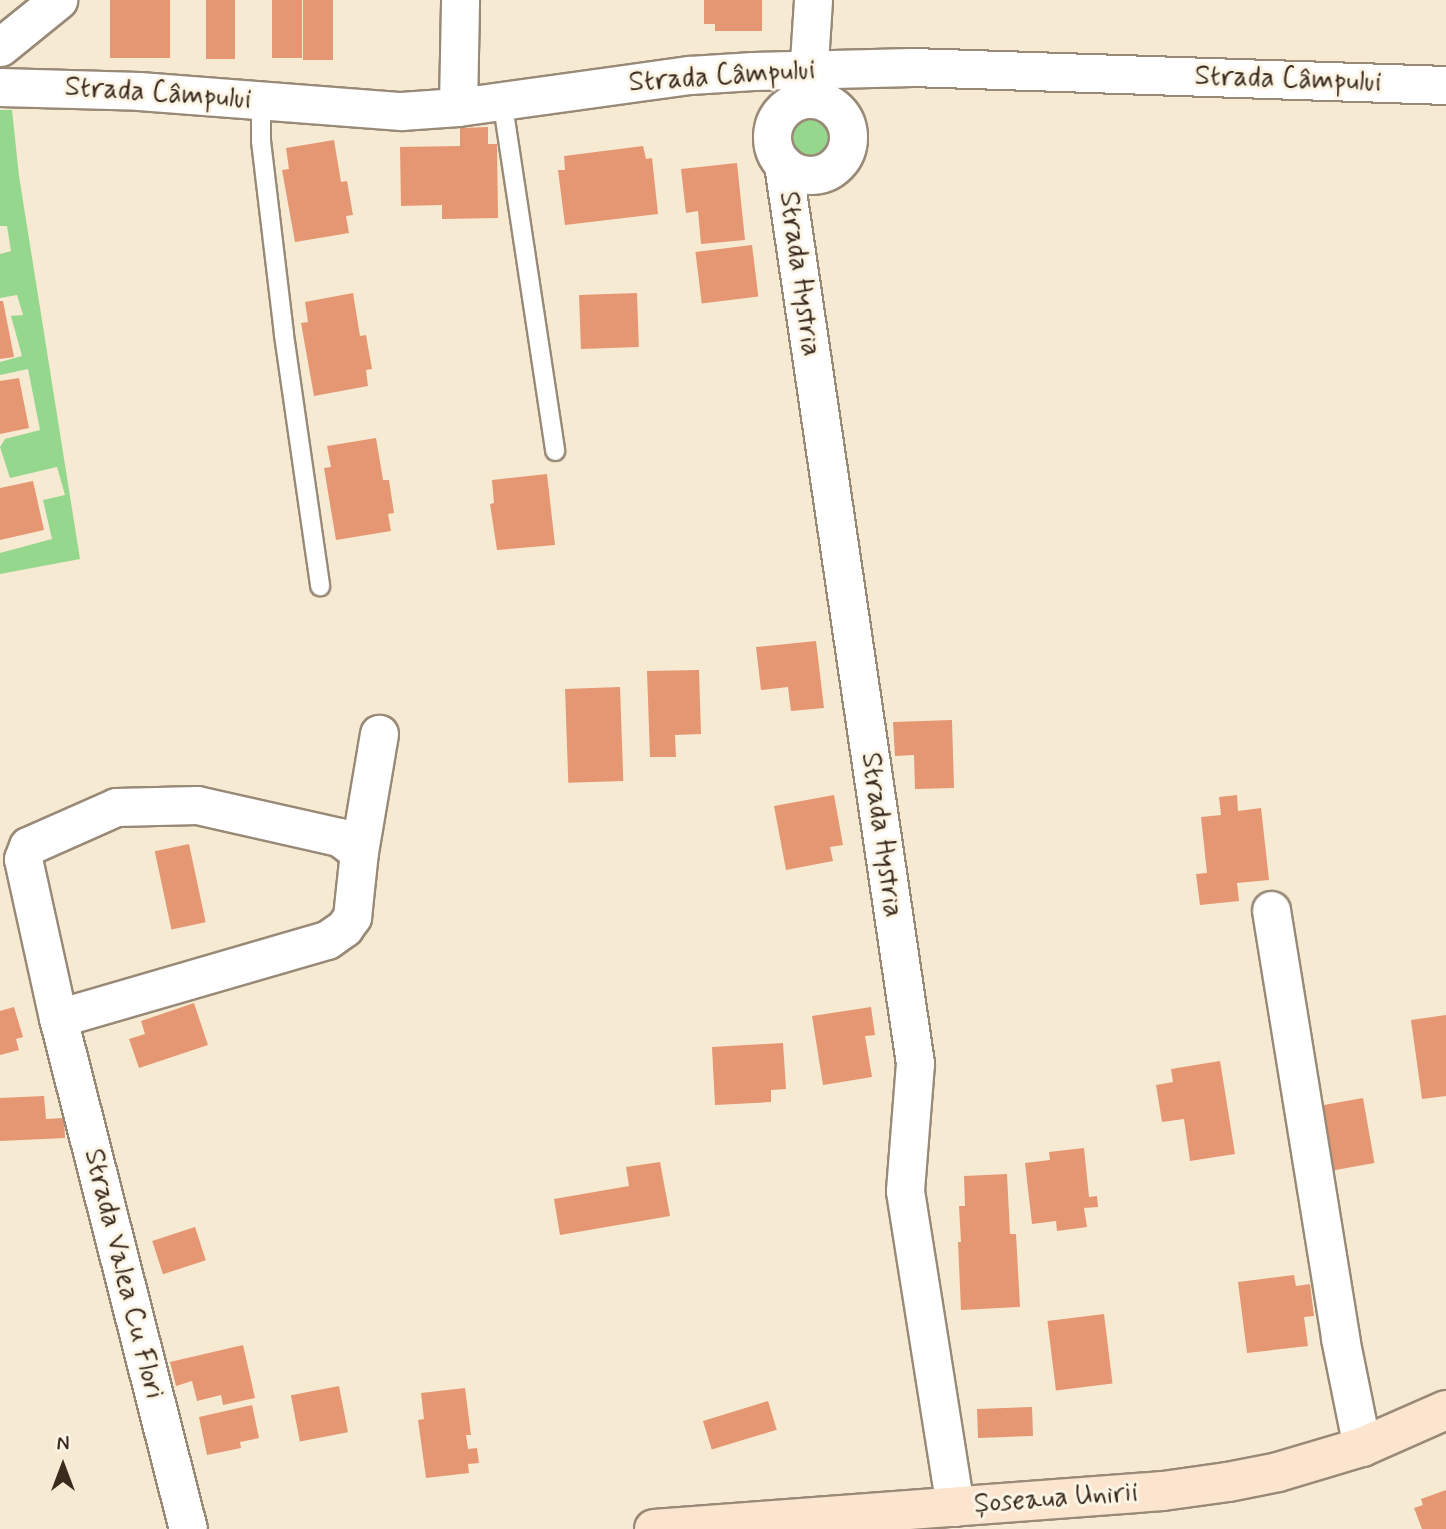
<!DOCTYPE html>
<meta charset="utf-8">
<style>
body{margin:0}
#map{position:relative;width:1446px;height:1529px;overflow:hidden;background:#f7ead2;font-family:Mynerve,sans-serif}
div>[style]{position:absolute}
.green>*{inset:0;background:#96d78e}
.round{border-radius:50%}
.building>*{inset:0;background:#e59773;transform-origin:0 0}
.roads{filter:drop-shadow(2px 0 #998a78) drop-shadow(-2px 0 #998a78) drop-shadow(0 2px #998a78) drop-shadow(0 -2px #998a78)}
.service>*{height:18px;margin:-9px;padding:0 9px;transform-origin:9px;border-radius:9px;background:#fff}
.minor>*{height:37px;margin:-18.5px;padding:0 18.5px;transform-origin:18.5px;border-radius:18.5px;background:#fff}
.minor>.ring{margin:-18.5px;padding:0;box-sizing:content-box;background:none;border:37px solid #fff;border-radius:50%}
.secondary>*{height:38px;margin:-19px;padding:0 19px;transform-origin:19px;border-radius:19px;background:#fbe5cf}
span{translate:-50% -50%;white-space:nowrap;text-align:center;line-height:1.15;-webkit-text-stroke:6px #fcf5e5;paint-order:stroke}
.street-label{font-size:28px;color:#3b2a1e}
.north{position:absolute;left:28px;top:1431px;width:70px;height:70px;-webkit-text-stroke:5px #fcf5e5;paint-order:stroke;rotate:0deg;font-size:19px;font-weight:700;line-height:28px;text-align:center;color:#3b2a1e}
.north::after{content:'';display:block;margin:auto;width:24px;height:32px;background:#3b2a1e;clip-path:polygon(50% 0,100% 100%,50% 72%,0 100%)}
</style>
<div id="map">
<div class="green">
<i style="clip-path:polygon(0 110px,12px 110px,19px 176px,80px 559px,0 574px,0 553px,52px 539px,43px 500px,65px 495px,57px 467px,10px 478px,0 447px,5px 439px,40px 430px,28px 369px,0 375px,0 362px,22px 356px,11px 316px,23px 315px,17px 295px,0 298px,0 254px,11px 251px,7px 226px,0 226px)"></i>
<i class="round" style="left:792px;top:118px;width:38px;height:38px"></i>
</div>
<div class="building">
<i style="left:110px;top:0;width:60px;height:58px"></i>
<i style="left:206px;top:0;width:29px;height:59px"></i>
<i style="left:272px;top:0;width:30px;height:58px"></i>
<i style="left:303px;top:0;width:30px;height:60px"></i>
<i style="clip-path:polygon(704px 0,762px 0,762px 31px,715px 31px,715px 24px,704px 24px)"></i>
<i style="clip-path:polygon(488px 127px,488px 144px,497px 144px,498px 218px,442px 219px,442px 205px,401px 206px,400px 147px,460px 146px,460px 128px)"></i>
<i style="clip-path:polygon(334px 140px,341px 182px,347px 181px,353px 215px,346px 216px,349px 233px,295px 242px,282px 170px,289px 169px,286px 148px)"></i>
<i style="clip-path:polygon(643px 146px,646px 159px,652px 158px,658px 214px,565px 225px,558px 170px,565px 170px,564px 156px)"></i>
<i style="clip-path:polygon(737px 163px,745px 240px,701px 244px,698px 211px,686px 213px,681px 169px)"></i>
<i style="left:752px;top:245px;width:52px;height:57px;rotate:83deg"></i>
<i style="clip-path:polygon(353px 293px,360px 336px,366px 335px,372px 369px,366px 370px,368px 386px,314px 396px,301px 323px,308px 322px,305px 302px)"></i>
<i style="left:637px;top:293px;width:54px;height:58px;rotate:88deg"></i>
<i style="clip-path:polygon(0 301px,3px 301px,14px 357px,0 359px)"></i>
<i style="clip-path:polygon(19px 378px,29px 428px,0 434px,0 381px)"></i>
<i style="clip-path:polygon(376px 438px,383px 480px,389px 480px,394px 513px,388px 514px,391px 531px,336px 540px,324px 468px,331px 467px,327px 446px)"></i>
<i style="clip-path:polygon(547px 474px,555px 545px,497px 550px,490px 504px,494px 503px,492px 480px)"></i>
<i style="clip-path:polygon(33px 481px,44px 530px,0 540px,0 488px)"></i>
<i style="clip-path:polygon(816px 641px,824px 708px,791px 711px,788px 687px,761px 690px,756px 647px)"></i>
<i style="clip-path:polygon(699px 670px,701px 734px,675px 735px,676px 757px,650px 757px,647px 671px)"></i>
<i style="left:620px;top:687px;width:94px;height:55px;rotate:88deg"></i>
<i style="clip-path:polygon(952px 720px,954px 788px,915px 789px,914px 755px,895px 756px,893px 722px)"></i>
<i style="clip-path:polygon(834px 795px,843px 845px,830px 847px,833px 861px,786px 870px,774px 806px)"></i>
<i style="clip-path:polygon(1237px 795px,1238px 811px,1261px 808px,1269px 880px,1237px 883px,1239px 901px,1200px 905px,1196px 874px,1207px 873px,1201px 817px,1221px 815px,1219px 797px)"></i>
<i style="left:189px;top:844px;width:80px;height:35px;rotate:78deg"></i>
<i style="clip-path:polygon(194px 1003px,208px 1045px,139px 1068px,129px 1039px,145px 1034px,141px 1021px)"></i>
<i style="clip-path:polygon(14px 1007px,23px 1037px,16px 1039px,19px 1050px,0 1055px,0 1011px)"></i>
<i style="clip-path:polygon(871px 1007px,875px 1035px,865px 1036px,872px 1077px,823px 1085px,812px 1016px)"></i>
<i style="clip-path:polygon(1446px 1015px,1446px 1096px,1422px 1099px,1411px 1020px)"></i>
<i style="clip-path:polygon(783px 1043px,786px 1089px,771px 1090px,771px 1102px,715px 1105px,712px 1047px)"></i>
<i style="clip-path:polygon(1220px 1061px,1235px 1154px,1190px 1161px,1184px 1119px,1162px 1122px,1156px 1085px,1173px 1082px,1171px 1069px)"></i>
<i style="clip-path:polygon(44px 1096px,46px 1119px,64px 1118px,65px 1138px,0 1141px,0 1098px)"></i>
<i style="left:1363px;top:1098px;width:66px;height:44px;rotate:80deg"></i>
<i style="clip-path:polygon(1084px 1148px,1089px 1197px,1097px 1196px,1098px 1207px,1084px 1208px,1087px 1227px,1057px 1231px,1056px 1221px,1032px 1224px,1025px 1163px,1050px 1160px,1049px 1152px)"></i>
<i style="clip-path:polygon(660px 1162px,670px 1216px,560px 1235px,554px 1199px,629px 1186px,626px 1167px)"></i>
<i style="clip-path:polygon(1007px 1174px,1010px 1234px,1016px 1234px,1020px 1307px,961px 1310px,958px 1242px,961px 1242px,959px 1206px,965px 1206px,964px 1176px)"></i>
<i style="left:195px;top:1227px;width:35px;height:45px;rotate:72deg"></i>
<i style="clip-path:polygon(1294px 1275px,1296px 1286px,1310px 1284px,1314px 1316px,1304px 1317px,1308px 1346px,1247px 1353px,1238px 1282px)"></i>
<i style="left:1104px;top:1314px;width:70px;height:57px;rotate:83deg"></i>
<i style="clip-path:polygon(243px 1345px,255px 1398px,223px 1405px,221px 1395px,197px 1401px,192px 1381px,176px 1386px,170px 1362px)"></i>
<i style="left:339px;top:1386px;width:47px;height:49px;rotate:79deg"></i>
<i style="clip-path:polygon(465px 1388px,471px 1435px,466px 1435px,468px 1449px,477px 1448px,479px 1463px,468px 1464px,469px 1473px,426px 1478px,418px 1420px,424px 1419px,421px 1393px)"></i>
<i style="left:768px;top:1401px;width:30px;height:68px;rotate:73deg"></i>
<i style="clip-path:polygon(252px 1405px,259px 1438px,240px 1442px,241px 1448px,207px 1455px,199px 1417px)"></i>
<i style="left:1032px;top:1407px;width:29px;height:55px;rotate:88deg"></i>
<i style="clip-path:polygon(1446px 1490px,1446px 1529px,1422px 1529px,1414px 1508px,1423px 1505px,1421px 1499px)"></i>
</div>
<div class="roads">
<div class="service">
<i style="left:502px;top:99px;width:356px;rotate:81.4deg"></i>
<i style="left:261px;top:101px;width:40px;rotate:90deg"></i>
<i style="left:261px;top:141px;width:195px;rotate:83.2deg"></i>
<i style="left:284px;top:335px;width:254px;rotate:81.8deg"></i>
</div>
<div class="minor">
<i style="left:0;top:47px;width:75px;rotate:-39deg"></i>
<i style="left:0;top:87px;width:139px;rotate:1.6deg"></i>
<i style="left:139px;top:91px;width:263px;rotate:4.4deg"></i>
<i style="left:401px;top:111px;width:57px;rotate:-4deg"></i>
<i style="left:458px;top:107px;width:234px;rotate:-7.9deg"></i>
<i style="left:690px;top:75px;width:63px;rotate:-3.6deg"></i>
<i style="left:753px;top:71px;width:159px;rotate:-1.4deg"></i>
<i style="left:912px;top:67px;width:534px;rotate:1.93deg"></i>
<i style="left:807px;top:93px;width:93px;rotate:-86.3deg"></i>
<i class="ring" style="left:772px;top:99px;width:39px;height:39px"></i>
<i style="left:458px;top:107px;width:107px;rotate:-88.9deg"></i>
<i style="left:783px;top:164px;width:909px;rotate:81.65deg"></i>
<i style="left:915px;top:1063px;width:128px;rotate:94.5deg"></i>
<i style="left:905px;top:1191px;width:320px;rotate:81deg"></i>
<i style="left:1271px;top:910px;width:434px;rotate:80.8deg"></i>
<i style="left:1340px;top:1338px;width:111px;rotate:78.6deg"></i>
<i style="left:58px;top:1018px;width:280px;rotate:-16.2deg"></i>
<i style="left:327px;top:940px;width:21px;rotate:-35deg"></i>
<i style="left:344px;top:928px;width:14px;rotate:-54deg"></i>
<i style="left:352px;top:917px;width:65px;rotate:-83.9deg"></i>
<i style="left:359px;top:852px;width:120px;rotate:-80.4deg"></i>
<i style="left:188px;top:1529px;width:527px;rotate:-104.27deg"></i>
<i style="left:58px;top:1018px;width:163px;rotate:-102.4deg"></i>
<i style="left:23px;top:859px;width:14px;rotate:-69deg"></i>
<i style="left:28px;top:846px;width:96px;rotate:-23.9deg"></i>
<i style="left:116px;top:807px;width:81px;rotate:-1.4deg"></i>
<i style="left:197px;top:805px;width:146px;rotate:12.7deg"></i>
<i style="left:339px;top:837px;width:25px;rotate:37deg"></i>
</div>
<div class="secondary">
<i style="left:654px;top:1529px;width:510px;rotate:-4.27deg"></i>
<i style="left:1163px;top:1491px;width:66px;rotate:-7.9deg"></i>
<i style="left:1228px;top:1482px;width:51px;rotate:-11.3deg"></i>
<i style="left:1278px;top:1472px;width:88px;rotate:-16.6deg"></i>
<i style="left:1362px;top:1447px;width:92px;rotate:-23.8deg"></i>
</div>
</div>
<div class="street-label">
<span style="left:722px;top:77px;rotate:-4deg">Strada Câmpului</span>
<span style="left:1288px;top:80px;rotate:2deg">Strada Câmpului</span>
<span style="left:158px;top:94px;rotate:4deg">Strada Câmpului</span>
<span style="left:799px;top:274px;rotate:82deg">Strada Hystria</span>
<span style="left:881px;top:835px;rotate:82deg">Strada Hystria</span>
<span style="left:123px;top:1274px;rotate:76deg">Strada Valea Cu Flori</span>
<span style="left:1056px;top:1499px;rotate:-4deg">Șoseaua Unirii</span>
</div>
<div class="north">N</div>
</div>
